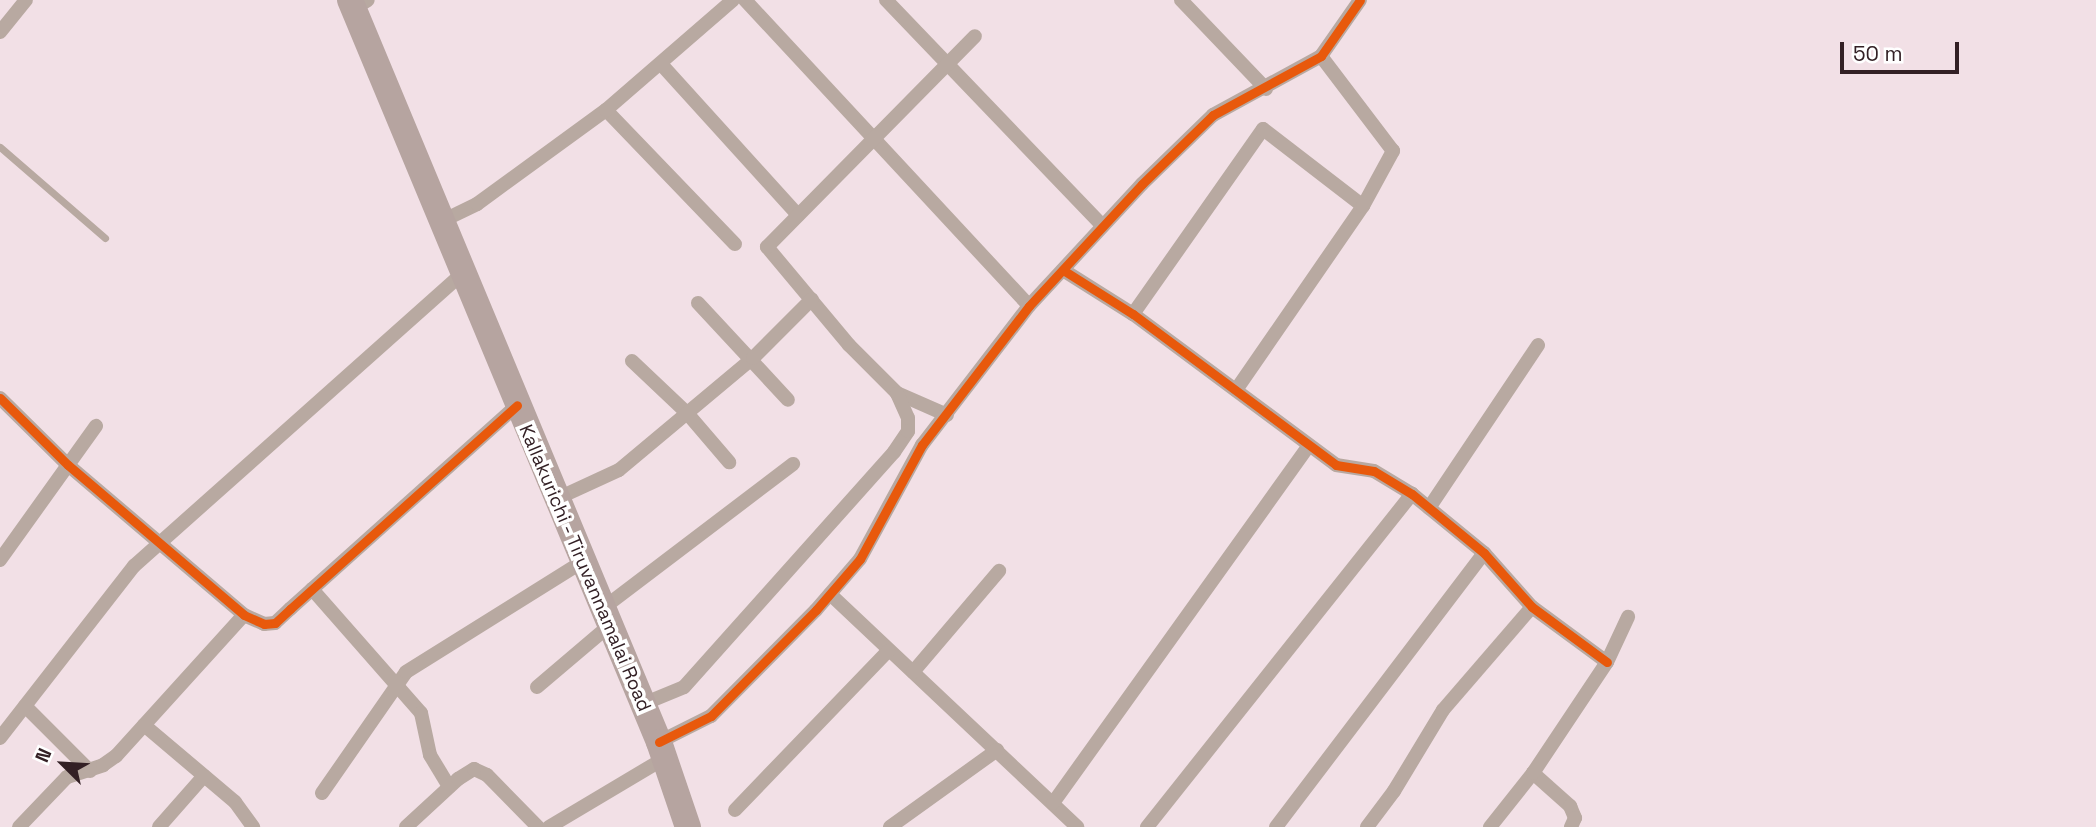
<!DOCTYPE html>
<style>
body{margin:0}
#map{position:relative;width:2096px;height:827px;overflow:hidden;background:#f2e0e6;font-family:"Space Grotesk",sans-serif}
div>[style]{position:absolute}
.lane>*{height:7px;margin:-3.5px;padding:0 3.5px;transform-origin:3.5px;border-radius:3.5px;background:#b8a9a1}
.street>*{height:14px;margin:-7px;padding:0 7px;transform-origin:7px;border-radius:7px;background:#b8a9a1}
.highway>*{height:26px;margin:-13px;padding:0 13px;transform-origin:13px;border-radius:13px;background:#b6a4a0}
.cycleway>*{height:9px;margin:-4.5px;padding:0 4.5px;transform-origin:4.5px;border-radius:4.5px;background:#e8590c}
span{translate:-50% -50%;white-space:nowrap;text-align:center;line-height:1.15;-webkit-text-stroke:7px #fff;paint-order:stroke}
.street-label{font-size:19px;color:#332025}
.north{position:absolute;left:28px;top:729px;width:70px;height:70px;-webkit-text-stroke:5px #fff;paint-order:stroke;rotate:294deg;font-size:19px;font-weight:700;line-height:28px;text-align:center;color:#332025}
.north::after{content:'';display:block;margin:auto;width:24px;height:32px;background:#332025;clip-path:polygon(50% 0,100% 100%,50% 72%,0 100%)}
.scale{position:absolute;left:1840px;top:42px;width:119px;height:32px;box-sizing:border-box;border:4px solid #332025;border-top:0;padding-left:9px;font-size:21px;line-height:24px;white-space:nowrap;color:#332025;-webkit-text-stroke:5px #fff;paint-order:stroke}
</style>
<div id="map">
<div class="lane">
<i style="left:0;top:147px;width:139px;rotate:40.9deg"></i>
</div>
<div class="street">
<i style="left:745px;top:0;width:417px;rotate:47.1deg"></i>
<i style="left:886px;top:0;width:313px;rotate:46.2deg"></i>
<i style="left:1181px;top:0;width:123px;rotate:46.3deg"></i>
<i style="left:353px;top:9px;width:17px;rotate:-31deg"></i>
<i style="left:0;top:32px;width:41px;rotate:-50.9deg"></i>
<i style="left:661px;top:64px;width:204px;rotate:47.8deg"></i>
<i style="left:606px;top:110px;width:186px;rotate:46.1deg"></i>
<i style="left:440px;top:222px;width:41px;rotate:-25.9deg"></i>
<i style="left:477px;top:204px;width:160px;rotate:-36.1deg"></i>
<i style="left:606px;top:110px;width:168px;rotate:-40.9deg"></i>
<i style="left:1063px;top:270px;width:83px;rotate:32.2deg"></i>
<i style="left:1133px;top:314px;width:253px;rotate:36.6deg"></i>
<i style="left:1336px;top:465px;width:38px;rotate:9deg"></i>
<i style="left:1374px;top:471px;width:44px;rotate:31.2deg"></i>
<i style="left:1412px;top:494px;width:93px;rotate:39.3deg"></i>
<i style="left:1484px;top:553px;width:72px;rotate:48.4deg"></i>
<i style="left:1532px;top:607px;width:93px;rotate:36.3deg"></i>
<i style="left:698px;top:303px;width:132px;rotate:47.1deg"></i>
<i style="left:1133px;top:314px;width:226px;rotate:-54.9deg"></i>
<i style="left:1263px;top:129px;width:126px;rotate:37.6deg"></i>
<i style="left:632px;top:361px;width:76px;rotate:43.4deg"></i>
<i style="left:687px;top:413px;width:65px;rotate:49.4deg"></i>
<i style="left:1236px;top:390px;width:224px;rotate:-55.4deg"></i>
<i style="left:1363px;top:206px;width:63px;rotate:-61.4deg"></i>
<i style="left:1393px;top:151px;width:119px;rotate:-127.2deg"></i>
<i style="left:0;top:398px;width:95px;rotate:44.6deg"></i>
<i style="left:68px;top:465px;width:231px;rotate:40.4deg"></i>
<i style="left:244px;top:615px;width:22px;rotate:24deg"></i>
<i style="left:264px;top:624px;width:11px;rotate:-5deg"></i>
<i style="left:275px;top:623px;width:21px;rotate:-43deg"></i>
<i style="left:290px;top:609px;width:305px;rotate:-41.9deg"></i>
<i style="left:947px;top:415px;width:55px;rotate:-156.3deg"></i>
<i style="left:897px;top:393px;width:68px;rotate:-135deg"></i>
<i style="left:849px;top:345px;width:128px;rotate:-129.9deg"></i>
<i style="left:767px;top:247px;width:296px;rotate:-45.4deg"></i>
<i style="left:556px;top:499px;width:69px;rotate:-24.7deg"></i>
<i style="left:619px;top:470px;width:175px;rotate:-39.9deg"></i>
<i style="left:753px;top:358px;width:83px;rotate:-45deg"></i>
<i style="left:1429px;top:508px;width:196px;rotate:-56.2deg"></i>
<i style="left:0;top:560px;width:165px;rotate:-54.4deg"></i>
<i style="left:312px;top:589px;width:165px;rotate:48.7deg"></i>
<i style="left:421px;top:713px;width:43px;rotate:77.9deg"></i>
<i style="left:430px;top:755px;width:37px;rotate:59deg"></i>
<i style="left:830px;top:594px;width:340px;rotate:43.3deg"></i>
<i style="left:602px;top:609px;width:240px;rotate:-37.2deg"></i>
<i style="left:913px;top:672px;width:133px;rotate:-49.6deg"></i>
<i style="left:537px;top:687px;width:94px;rotate:-40.3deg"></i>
<i style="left:643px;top:704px;width:44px;rotate:-22.5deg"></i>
<i style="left:684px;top:687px;width:315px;rotate:-48.2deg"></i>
<i style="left:894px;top:452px;width:25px;rotate:-56deg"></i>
<i style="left:908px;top:431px;width:13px;rotate:-90deg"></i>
<i style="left:908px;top:418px;width:27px;rotate:-114deg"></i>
<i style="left:25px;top:706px;width:92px;rotate:45deg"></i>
<i style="left:144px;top:725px;width:119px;rotate:40.2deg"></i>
<i style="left:235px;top:802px;width:31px;rotate:54deg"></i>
<i style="left:0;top:738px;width:218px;rotate:-52.1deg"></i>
<i style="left:134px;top:566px;width:439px;rotate:-41.7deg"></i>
<i style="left:659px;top:742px;width:58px;rotate:-26.6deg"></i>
<i style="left:711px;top:716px;width:149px;rotate:-45.3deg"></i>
<i style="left:816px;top:610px;width:67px;rotate:-49.2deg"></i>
<i style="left:860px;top:559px;width:130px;rotate:-61.5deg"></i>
<i style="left:922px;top:445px;width:175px;rotate:-52.4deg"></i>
<i style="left:1029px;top:306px;width:166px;rotate:-47.2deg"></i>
<i style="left:1142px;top:184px;width:99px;rotate:-44.2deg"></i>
<i style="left:1213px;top:115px;width:123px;rotate:-28.6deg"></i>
<i style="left:1321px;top:56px;width:68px;rotate:-55.1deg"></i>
<i style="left:1533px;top:773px;width:50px;rotate:41.7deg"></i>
<i style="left:1570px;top:806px;width:13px;rotate:67deg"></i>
<i style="left:1575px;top:818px;width:10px;rotate:114deg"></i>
<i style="left:322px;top:793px;width:147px;rotate:-55.2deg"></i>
<i style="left:406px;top:672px;width:208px;rotate:-32deg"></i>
<i style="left:1053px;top:803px;width:439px;rotate:-54.4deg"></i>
<i style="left:735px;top:810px;width:221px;rotate:-46.1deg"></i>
<i style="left:19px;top:827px;width:69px;rotate:-46.2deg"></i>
<i style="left:67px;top:777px;width:38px;rotate:-18deg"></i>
<i style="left:103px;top:765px;width:16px;rotate:-35deg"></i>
<i style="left:116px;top:756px;width:190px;rotate:-47.8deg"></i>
<i style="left:159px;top:827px;width:68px;rotate:-48.6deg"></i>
<i style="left:406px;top:827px;width:71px;rotate:-42.7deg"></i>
<i style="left:458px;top:779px;width:19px;rotate:-32deg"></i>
<i style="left:474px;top:769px;width:14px;rotate:25deg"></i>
<i style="left:487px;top:775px;width:73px;rotate:45.6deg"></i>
<i style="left:549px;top:827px;width:133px;rotate:-30.8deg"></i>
<i style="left:890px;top:827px;width:132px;rotate:-35.7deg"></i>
<i style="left:1147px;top:827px;width:426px;rotate:-51.5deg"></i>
<i style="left:1276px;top:827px;width:344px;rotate:-52.8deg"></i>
<i style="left:1367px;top:827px;width:45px;rotate:-53.1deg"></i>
<i style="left:1394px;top:791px;width:95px;rotate:-58.8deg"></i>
<i style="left:1443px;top:710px;width:136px;rotate:-49.2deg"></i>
<i style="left:1490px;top:827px;width:69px;rotate:-51.5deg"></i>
<i style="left:1533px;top:773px;width:133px;rotate:-56.3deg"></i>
<i style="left:1607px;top:662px;width:50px;rotate:-65deg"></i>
</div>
<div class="highway">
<i style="left:350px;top:0;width:804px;rotate:67.39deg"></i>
<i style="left:659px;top:742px;width:90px;rotate:71.2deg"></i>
</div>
<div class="cycleway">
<i style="left:1063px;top:270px;width:83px;rotate:32.2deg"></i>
<i style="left:1133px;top:314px;width:253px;rotate:36.6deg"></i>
<i style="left:1336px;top:465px;width:38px;rotate:9deg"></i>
<i style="left:1374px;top:471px;width:44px;rotate:31.2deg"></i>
<i style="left:1412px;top:494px;width:93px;rotate:39.3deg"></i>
<i style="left:1484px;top:553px;width:72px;rotate:48.4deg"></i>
<i style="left:1532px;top:607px;width:93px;rotate:36.3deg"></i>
<i style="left:0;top:398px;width:95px;rotate:44.6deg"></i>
<i style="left:68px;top:465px;width:231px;rotate:40.4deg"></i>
<i style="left:244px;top:615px;width:22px;rotate:24deg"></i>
<i style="left:264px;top:624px;width:11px;rotate:-5deg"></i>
<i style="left:275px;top:623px;width:21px;rotate:-43deg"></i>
<i style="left:290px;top:609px;width:305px;rotate:-41.9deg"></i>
<i style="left:659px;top:742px;width:58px;rotate:-26.6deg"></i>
<i style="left:711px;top:716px;width:149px;rotate:-45.3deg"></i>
<i style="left:816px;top:610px;width:67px;rotate:-49.2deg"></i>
<i style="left:860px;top:559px;width:130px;rotate:-61.5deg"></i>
<i style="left:922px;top:445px;width:175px;rotate:-52.4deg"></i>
<i style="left:1029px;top:306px;width:166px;rotate:-47.2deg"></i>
<i style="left:1142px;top:184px;width:99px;rotate:-44.2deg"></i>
<i style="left:1213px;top:115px;width:123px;rotate:-28.6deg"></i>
<i style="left:1321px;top:56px;width:68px;rotate:-55.1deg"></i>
</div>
<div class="street-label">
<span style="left:585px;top:568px;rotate:67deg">Kallakurichi - Tiruvannamalai Road</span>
</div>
<div class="north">N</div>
<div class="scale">50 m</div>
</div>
